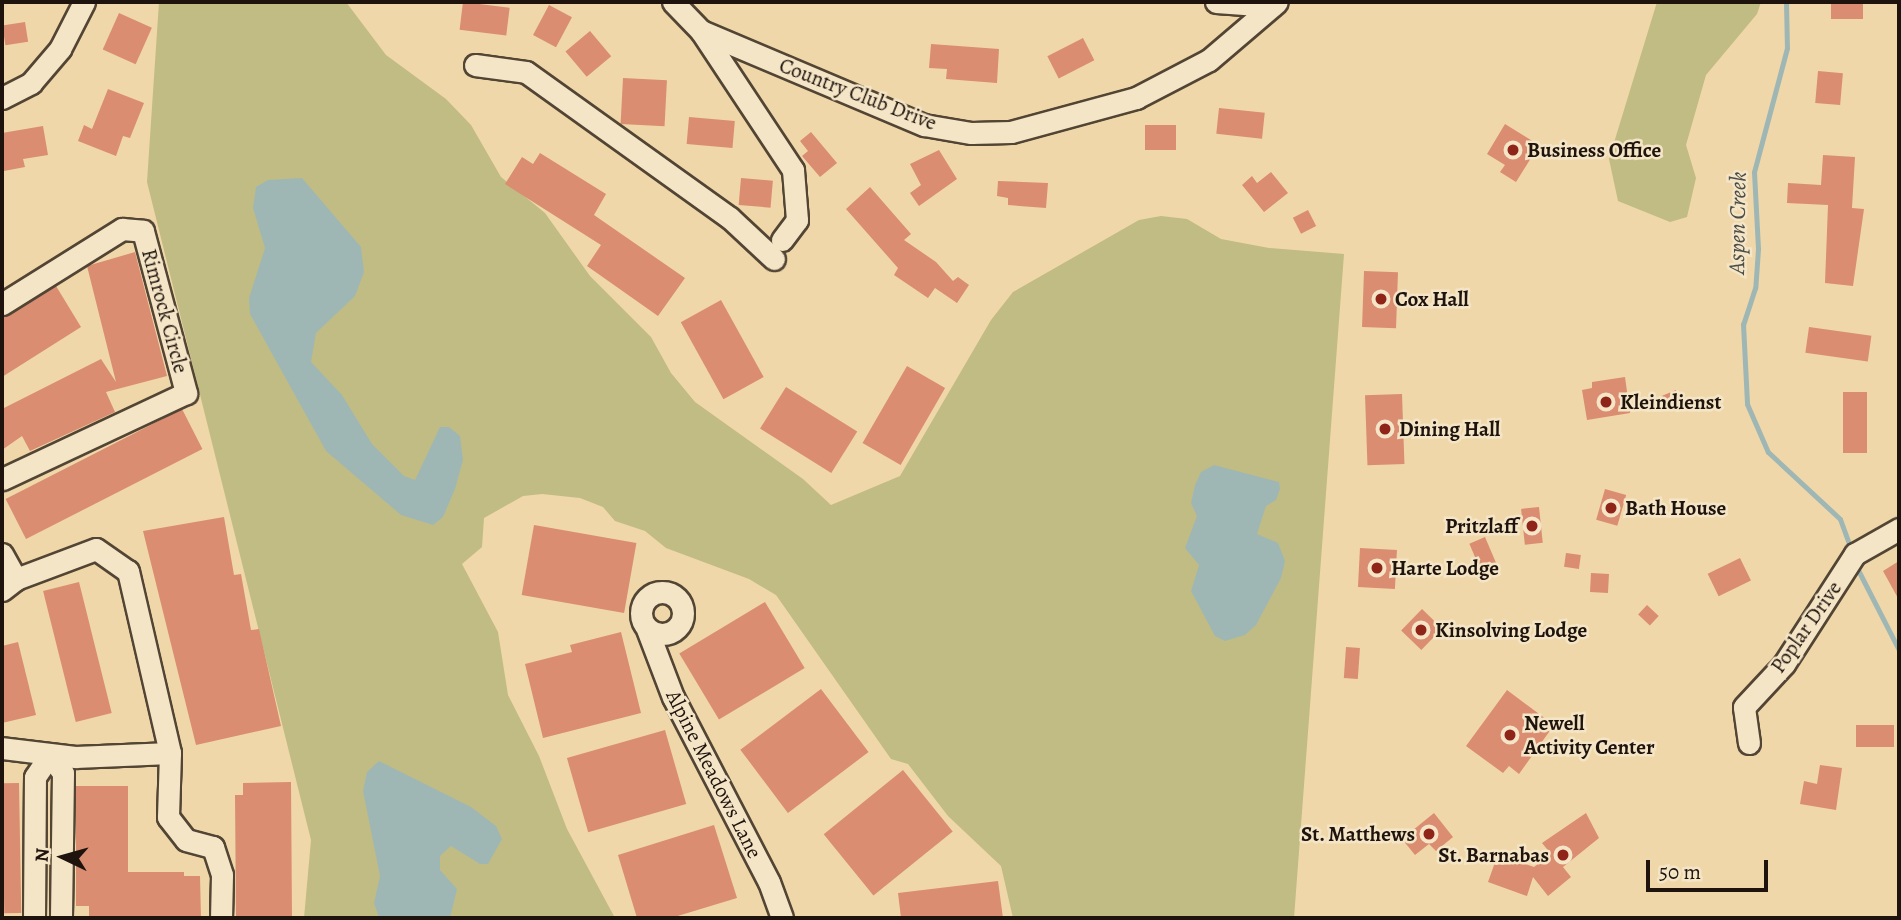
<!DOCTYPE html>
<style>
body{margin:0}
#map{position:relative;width:1901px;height:920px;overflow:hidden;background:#efd7a9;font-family:Alegreya,serif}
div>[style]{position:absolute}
.green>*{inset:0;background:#c0bc83}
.water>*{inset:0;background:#9fb7b4}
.stream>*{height:5px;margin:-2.5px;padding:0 2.5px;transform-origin:2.5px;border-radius:2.5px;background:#9fb7b4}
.building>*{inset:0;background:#da8d71;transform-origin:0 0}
.roads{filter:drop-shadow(2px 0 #524534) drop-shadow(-2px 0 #524534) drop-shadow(0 2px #524534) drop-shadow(0 -2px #524534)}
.minor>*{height:21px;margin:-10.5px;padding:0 10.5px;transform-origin:10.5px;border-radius:10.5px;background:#f5e5c7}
.minor>.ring{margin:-10.5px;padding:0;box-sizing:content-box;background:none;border:21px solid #f5e5c7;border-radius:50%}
.dots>*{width:19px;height:19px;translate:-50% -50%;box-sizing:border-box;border:4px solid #f5e5c7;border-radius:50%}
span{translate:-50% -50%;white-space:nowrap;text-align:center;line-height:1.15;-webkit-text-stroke:5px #f5e5c7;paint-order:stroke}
.street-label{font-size:21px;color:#1e140d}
.poi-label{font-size:21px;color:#1e140d;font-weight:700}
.left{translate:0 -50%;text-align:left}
.right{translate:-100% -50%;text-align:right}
.water-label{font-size:23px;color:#4b4d47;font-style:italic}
.frame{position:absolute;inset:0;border:4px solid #1e140d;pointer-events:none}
.north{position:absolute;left:28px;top:822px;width:70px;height:70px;-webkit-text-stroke:5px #f5e5c7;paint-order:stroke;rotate:275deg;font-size:19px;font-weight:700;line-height:28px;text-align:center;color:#1e140d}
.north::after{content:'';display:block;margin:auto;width:24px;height:32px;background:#1e140d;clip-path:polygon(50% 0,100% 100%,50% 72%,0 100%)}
.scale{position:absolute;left:1646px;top:860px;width:122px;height:32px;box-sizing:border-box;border:4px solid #1e140d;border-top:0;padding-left:9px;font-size:21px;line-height:24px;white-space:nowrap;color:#1e140d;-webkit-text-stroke:5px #f5e5c7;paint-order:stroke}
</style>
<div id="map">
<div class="green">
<i style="clip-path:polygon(159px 2px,346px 2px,386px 55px,446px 99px,471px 125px,501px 177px,545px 213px,590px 276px,651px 337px,671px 373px,695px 402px,803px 479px,831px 505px,900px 476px,991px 320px,1013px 292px,1139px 220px,1161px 216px,1187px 219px,1221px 239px,1269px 248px,1344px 254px,1294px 918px,1013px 918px,1001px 866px,948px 816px,908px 764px,891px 759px,776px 595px,749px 579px,666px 548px,645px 531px,615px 521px,603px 507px,580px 498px,542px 494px,523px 496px,484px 518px,482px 547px,462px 564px,498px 632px,508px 695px,539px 756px,567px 829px,615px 918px,304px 918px,311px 840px,147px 182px)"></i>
<i style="clip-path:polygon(1657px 2px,1761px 2px,1757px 14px,1706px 75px,1686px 145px,1696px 178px,1687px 217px,1670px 222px,1618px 201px,1609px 159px)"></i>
</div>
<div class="water">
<i style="clip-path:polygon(302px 178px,361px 247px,364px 272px,355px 296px,316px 333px,311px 362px,342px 395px,372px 444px,404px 476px,415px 480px,440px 427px,449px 427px,460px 436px,463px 460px,455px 489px,443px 517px,433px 525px,401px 515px,326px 451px,250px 314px,249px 298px,265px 248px,253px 208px,256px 187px,268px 180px)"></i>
<i style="clip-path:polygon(1214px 465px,1279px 482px,1280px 489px,1276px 500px,1266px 506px,1257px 534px,1278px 543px,1285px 561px,1281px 578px,1256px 625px,1245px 635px,1225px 641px,1215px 636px,1191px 591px,1199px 565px,1185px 548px,1197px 516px,1191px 503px,1195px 485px,1201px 472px)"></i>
<i style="clip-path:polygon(379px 761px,471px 807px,496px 826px,502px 839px,488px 864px,480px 864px,451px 846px,440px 856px,440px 870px,457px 889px,450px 918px,379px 918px,374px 903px,380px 876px,363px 791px,367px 772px)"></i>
</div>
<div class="stream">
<i style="left:1786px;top:2px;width:46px;rotate:88.8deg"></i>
<i style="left:1787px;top:48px;width:128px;rotate:104.9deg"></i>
<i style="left:1754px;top:172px;width:77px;rotate:87deg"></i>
<i style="left:1758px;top:249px;width:39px;rotate:94deg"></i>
<i style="left:1755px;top:288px;width:38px;rotate:108deg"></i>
<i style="left:1743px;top:324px;width:80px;rotate:87.1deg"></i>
<i style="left:1747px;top:404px;width:52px;rotate:66.4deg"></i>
<i style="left:1768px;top:452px;width:98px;rotate:42.9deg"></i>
<i style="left:1840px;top:519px;width:33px;rotate:70deg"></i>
<i style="left:1856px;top:566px;width:94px;rotate:62.9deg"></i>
</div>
<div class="building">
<i style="left:463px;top:2px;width:47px;height:28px;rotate:7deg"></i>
<i style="left:1831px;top:2px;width:32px;height:17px"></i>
<i style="left:549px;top:5px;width:26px;height:34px;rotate:28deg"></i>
<i style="left:119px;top:13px;width:36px;height:40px;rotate:24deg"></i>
<i style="left:25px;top:22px;width:20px;height:23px;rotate:81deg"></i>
<i style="left:590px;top:31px;width:33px;height:32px;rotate:50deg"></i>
<i style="left:1083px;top:38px;width:25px;height:40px;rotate:63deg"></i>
<i style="clip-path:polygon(931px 44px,999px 49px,997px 83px,946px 79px,947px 69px,929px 68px)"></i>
<i style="left:1818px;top:71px;width:25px;height:32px;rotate:5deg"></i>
<i style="left:623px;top:78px;width:44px;height:46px;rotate:3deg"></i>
<i style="clip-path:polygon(108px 89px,144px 103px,130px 138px,123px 136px,116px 156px,78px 141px,84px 125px,92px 129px)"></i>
<i style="left:1219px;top:108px;width:46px;height:26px;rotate:6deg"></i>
<i style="left:689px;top:117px;width:46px;height:27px;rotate:5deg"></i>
<i style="clip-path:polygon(1505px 124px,1539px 145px,1516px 182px,1500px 172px,1505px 165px,1487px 154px)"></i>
<i style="left:1145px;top:125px;width:31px;height:25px"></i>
<i style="clip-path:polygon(43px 126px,48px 155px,23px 159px,25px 167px,4px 171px,2px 133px)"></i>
<i style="clip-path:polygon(811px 132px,837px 163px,820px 177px,802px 156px,808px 151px,800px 141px)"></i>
<i style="clip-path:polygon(939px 150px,957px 179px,919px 206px,910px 193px,921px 185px,910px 164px)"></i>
<i style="clip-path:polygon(540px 153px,606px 194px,594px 215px,685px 278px,658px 316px,587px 266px,601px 245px,505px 184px,522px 157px,533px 164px)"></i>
<i style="clip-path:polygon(1823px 155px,1855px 157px,1852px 208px,1864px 209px,1853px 286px,1825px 283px,1828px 205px,1787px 203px,1788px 183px,1821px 185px)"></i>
<i style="clip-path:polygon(1271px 172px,1288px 193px,1264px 212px,1242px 185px,1252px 176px,1257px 183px)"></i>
<i style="left:741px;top:178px;width:32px;height:27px;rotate:5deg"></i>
<i style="clip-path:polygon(998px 181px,1048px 183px,1046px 208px,1008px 205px,1008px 198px,997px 196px)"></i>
<i style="clip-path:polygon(870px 187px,911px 234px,904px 240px,936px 262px,953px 281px,958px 277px,969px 285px,957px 303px,935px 288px,928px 298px,894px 275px,898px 268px,846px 209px)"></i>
<i style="left:1308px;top:210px;width:18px;height:17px;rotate:63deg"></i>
<i style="clip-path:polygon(135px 252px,167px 376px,106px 392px,115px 412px,30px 451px,22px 436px,2px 450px,2px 409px,101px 359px,116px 382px,87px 266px)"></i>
<i style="left:1364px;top:271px;width:34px;height:56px;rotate:2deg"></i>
<i style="clip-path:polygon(56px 286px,81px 327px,2px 377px,2px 317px)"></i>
<i style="left:721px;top:300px;width:88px;height:46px;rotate:61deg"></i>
<i style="left:1809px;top:327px;width:63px;height:26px;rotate:8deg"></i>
<i style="left:907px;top:366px;width:44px;height:89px;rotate:30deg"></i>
<i style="clip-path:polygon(1625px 377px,1630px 413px,1587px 420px,1582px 390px,1592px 388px,1592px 382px)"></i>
<i style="left:786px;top:387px;width:84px;height:49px;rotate:32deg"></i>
<i style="left:1676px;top:390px;width:15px;height:15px;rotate:67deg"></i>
<i style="left:1843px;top:392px;width:24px;height:61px"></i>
<i style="left:1402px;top:394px;width:70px;height:37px;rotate:88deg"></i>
<i style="left:182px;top:409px;width:45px;height:198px;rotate:63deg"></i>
<i style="left:1605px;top:489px;width:22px;height:32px;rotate:16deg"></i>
<i style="left:1539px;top:507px;width:36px;height:18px;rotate:84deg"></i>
<i style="clip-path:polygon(224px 517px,234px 575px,241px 574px,251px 630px,259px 629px,281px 726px,196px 745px,143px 531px)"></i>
<i style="left:534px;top:525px;width:104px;height:71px;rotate:10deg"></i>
<i style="left:1485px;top:537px;width:30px;height:17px;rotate:67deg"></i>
<i style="left:1360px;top:548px;width:37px;height:39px;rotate:3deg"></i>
<i style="left:1566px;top:553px;width:15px;height:14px;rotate:8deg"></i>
<i style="left:1740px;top:558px;width:25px;height:36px;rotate:64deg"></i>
<i style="clip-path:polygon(1899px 561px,1899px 600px,1883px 571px)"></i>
<i style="left:1591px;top:573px;width:18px;height:19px;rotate:3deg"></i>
<i style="left:79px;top:582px;width:135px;height:37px;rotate:76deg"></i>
<i style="left:765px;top:602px;width:77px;height:100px;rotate:59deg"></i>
<i style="left:1647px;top:605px;width:16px;height:13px;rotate:43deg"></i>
<i style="left:1422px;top:609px;width:28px;height:30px;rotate:44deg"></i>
<i style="clip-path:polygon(621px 632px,641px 713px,543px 738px,525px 664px,572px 652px,570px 645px)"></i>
<i style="clip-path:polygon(18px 642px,36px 715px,2px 723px,2px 646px)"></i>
<i style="left:1346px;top:647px;width:14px;height:31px;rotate:4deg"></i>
<i style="left:821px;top:689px;width:79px;height:101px;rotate:53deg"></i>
<i style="clip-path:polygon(1507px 690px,1554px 725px,1519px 774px,1509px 766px,1503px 773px,1466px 746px)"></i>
<i style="left:1856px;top:725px;width:38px;height:22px"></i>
<i style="left:665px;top:730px;width:77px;height:102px;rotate:74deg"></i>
<i style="clip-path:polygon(1820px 765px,1842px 768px,1836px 810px,1800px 804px,1804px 781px,1817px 784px)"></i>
<i style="left:903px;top:770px;width:79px;height:102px;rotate:51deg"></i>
<i style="clip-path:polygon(291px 782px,292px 918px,236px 918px,235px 795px,243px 795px,243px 783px)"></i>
<i style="left:19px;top:783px;width:130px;height:17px;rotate:89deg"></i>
<i style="clip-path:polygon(76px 786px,128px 786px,128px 872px,184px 872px,184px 876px,200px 876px,201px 918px,89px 918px,89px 906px,76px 906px)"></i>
<i style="clip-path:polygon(1434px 813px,1453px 837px,1436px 851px,1429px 844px,1415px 855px,1402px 839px)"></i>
<i style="clip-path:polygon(1586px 813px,1599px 838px,1563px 867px,1571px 877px,1548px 896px,1533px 877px,1527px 896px,1488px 882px,1498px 854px,1534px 867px,1551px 854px,1542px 843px)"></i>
<i style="clip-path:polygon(714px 825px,737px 898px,671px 918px,637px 918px,618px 855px)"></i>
<i style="clip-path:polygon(998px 881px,1003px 918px,901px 918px,898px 893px)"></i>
</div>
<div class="roads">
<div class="minor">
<i style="left:673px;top:2px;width:40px;rotate:46deg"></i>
<i style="left:701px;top:31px;width:242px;rotate:22.9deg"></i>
<i style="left:924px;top:125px;width:48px;rotate:9.7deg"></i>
<i style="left:971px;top:133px;width:40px;rotate:-1.4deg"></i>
<i style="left:1011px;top:132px;width:130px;rotate:-15.2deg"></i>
<i style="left:1136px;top:98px;width:82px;rotate:-27.5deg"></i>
<i style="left:1209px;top:60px;width:89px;rotate:-40.5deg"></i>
<i style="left:1216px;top:2px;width:56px;rotate:4.1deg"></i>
<i style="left:701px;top:31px;width:167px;rotate:56.5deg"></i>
<i style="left:793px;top:170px;width:50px;rotate:85.4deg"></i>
<i style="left:797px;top:220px;width:25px;rotate:127deg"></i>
<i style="left:475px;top:65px;width:51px;rotate:7.8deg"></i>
<i style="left:526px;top:72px;width:251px;rotate:35.6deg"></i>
<i style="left:730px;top:218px;width:60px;rotate:43deg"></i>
<i style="left:2px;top:98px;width:33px;rotate:-27deg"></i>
<i style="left:31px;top:83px;width:45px;rotate:-49.5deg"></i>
<i style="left:60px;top:49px;width:53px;rotate:-62.9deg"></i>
<i style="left:2px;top:304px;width:142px;rotate:-32deg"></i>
<i style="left:122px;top:229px;width:21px;rotate:5deg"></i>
<i style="left:143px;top:231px;width:168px;rotate:75.1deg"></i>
<i style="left:186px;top:393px;width:203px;rotate:154.9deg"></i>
<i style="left:2px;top:554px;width:29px;rotate:61deg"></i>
<i style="left:2px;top:590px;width:18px;rotate:-38deg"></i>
<i style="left:16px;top:579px;width:85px;rotate:-20.6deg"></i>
<i style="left:96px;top:549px;width:39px;rotate:35deg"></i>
<i style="left:128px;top:571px;width:187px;rotate:77deg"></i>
<i style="left:170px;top:753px;width:95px;rotate:177.6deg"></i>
<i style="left:75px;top:757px;width:74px;rotate:-173deg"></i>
<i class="ring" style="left:641px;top:592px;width:21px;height:21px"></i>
<i style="left:647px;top:629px;width:73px;rotate:69.1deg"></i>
<i style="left:673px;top:697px;width:208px;rotate:62.6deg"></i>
<i style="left:769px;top:882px;width:38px;rotate:70deg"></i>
<i style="left:1749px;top:743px;width:36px;rotate:-98deg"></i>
<i style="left:1744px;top:707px;width:59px;rotate:-47.1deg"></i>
<i style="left:1784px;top:664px;width:131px;rotate:-57.2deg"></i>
<i style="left:1855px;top:554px;width:51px;rotate:-29.6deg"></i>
<i style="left:170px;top:753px;width:64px;rotate:91.8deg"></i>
<i style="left:168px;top:817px;width:29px;rotate:52deg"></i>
<i style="left:186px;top:840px;width:28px;rotate:15deg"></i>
<i style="left:213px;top:847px;width:29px;rotate:72deg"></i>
<i style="left:222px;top:875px;width:43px;rotate:91.3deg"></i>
<i style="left:34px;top:918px;width:141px;rotate:-89.6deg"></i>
<i style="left:35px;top:777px;width:27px;rotate:-56deg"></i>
<i style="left:50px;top:755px;width:22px;rotate:54deg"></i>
<i style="left:63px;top:773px;width:145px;rotate:90.8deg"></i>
</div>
</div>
<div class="dots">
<i style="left:1513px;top:150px;background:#8f2418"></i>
<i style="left:1381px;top:299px;background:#8f2418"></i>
<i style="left:1606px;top:402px;background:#8f2418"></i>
<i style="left:1385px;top:429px;background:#8f2418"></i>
<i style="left:1611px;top:508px;background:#8f2418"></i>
<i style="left:1532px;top:526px;background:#8f2418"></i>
<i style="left:1377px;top:568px;background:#8f2418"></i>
<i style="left:1421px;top:630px;background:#8f2418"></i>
<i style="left:1510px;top:735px;background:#8f2418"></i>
<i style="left:1429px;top:834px;background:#8f2418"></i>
<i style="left:1563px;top:855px;background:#8f2418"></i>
</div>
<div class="street-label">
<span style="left:858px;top:94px;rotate:21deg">Country Club Drive</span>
<span style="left:165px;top:311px;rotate:75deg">Rimrock Circle</span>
<span style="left:1806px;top:627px;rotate:-55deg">Poplar Drive</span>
<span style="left:714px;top:774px;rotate:63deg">Alpine Meadows Lane</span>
</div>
<div class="poi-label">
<span class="left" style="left:1527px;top:150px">Business Office</span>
<span class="left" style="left:1395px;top:299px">Cox Hall</span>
<span class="left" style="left:1620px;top:402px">Kleindienst</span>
<span class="left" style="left:1399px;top:429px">Dining Hall</span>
<span class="left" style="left:1625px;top:508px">Bath House</span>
<span class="right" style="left:1518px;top:526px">Pritzlaff</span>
<span class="left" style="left:1391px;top:568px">Harte Lodge</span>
<span class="left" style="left:1435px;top:630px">Kinsolving Lodge</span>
<span class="left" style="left:1524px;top:735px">Newell<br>Activity Center</span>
<span class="right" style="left:1415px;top:834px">St. Matthews</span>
<span class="right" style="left:1549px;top:855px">St. Barnabas</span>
</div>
<div class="water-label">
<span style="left:1738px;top:223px;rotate:-89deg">Aspen Creek</span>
</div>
<div class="frame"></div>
<div class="north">N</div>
<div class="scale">50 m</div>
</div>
